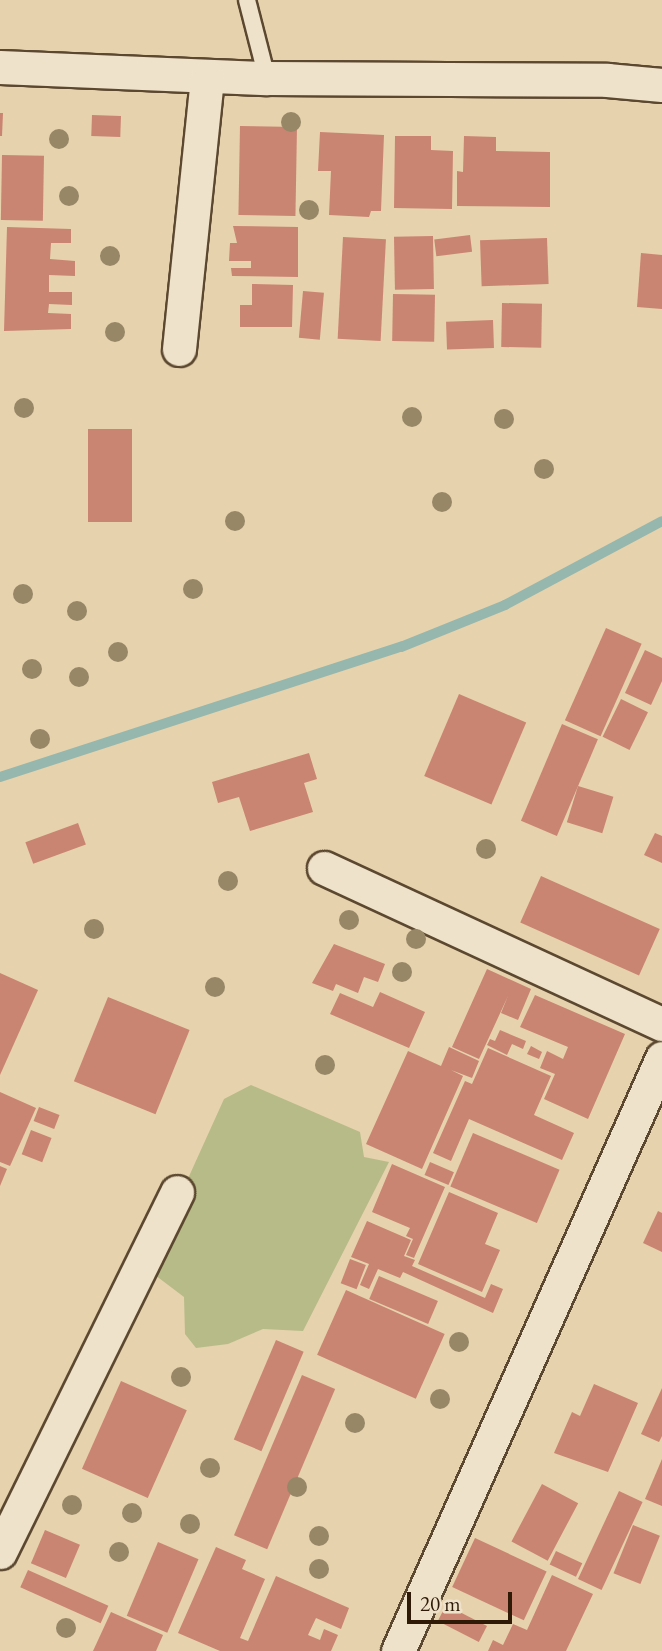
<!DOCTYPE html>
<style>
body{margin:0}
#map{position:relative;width:662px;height:1651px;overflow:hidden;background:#e6d2ad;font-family:"EB Garamond",serif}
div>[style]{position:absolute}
.green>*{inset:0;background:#b7bb88}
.stream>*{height:10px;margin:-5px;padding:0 5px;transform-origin:5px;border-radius:5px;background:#96b7ad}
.building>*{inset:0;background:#ca8472;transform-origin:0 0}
.roads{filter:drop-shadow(2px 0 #5c4830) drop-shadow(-2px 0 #5c4830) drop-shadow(0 2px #5c4830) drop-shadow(0 -2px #5c4830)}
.service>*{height:16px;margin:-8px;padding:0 8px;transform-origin:8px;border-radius:8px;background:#efe2ca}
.minor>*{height:33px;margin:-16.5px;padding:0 16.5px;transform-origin:16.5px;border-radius:16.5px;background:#efe2ca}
.trees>*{width:20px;height:20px;margin:-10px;border-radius:50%;background:#978767}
span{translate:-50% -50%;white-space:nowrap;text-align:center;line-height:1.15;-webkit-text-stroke:6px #efe2ca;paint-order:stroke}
.scale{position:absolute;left:407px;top:1592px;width:105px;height:32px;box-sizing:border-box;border:4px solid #2e1a07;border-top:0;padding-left:9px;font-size:21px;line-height:24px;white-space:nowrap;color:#2e1a07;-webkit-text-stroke:5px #efe2ca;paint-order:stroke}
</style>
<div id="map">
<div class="green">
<i style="clip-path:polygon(251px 1085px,360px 1132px,364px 1157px,389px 1162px,303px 1331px,263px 1329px,228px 1344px,196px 1348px,185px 1334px,184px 1297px,147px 1269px,224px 1099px)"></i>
</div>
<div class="stream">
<i style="left:0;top:777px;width:422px;rotate:-18deg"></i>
<i style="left:401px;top:647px;width:112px;rotate:-22deg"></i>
<i style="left:505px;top:605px;width:178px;rotate:-28.1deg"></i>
</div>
<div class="building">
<i style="clip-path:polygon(0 113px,3px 113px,2px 136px,0 136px)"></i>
<i style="left:92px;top:115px;width:29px;height:21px;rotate:2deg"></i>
<i style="left:240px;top:126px;width:57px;height:89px;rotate:1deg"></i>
<i style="clip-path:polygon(320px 132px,384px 135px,381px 211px,371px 211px,369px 217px,329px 215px,331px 171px,318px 171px)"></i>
<i style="clip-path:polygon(395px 136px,431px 136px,431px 150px,453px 151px,452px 209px,394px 208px)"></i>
<i style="clip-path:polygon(464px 136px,496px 137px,496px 151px,550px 152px,550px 207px,457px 206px,457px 171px,463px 172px)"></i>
<i style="left:2px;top:155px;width:42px;height:65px;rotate:1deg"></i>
<i style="clip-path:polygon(233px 226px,298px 227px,298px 277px,232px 276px,231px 268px,251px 268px,251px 261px,229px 261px,230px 243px,237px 243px)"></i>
<i style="clip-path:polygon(7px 227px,71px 229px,71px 243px,51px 243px,50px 259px,75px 261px,75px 276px,49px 275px,49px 292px,72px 292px,72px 305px,49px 304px,48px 313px,71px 314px,71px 329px,4px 331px)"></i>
<i style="left:470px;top:235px;width:17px;height:36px;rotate:83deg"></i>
<i style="left:433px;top:236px;width:53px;height:39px;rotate:89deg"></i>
<i style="left:343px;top:237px;width:43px;height:102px;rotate:3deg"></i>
<i style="left:547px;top:238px;width:46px;height:67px;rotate:88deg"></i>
<i style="clip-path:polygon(641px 253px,662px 255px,662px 309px,637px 307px)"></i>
<i style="clip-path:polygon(252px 284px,293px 285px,292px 327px,240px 327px,240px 305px,252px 305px)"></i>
<i style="left:303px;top:291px;width:21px;height:47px;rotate:5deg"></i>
<i style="left:393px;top:294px;width:42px;height:47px;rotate:1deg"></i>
<i style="left:502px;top:303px;width:40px;height:44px;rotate:1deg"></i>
<i style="left:493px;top:320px;width:28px;height:47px;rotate:88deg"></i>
<i style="left:88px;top:429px;width:44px;height:93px"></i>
<i style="left:606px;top:628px;width:39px;height:101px;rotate:24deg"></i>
<i style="clip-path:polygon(645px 650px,662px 658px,662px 681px,651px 705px,625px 693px)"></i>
<i style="left:459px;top:694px;width:73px;height:89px;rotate:23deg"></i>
<i style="left:621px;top:699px;width:30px;height:42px;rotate:26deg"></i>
<i style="left:562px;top:724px;width:39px;height:105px;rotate:23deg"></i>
<i style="clip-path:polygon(309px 753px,317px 779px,304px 783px,313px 812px,250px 831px,239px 797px,218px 803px,212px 782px)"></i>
<i style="left:578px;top:786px;width:37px;height:38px;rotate:17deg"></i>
<i style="left:78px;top:823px;width:23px;height:56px;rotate:70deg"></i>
<i style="clip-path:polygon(655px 833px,662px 836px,662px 863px,644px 855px)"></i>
<i style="left:541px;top:876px;width:130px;height:51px;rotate:24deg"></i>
<i style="clip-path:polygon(334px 944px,385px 964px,378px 982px,364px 977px,358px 993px,336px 984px,333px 991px,312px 983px)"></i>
<i style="clip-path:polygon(487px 969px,531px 989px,518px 1020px,501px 1013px,508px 996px,479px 1059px,452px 1047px)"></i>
<i style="clip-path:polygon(0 973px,38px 990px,0 1075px)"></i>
<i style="clip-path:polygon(380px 992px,425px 1012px,409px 1048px,330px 1014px,340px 993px,373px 1007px)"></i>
<i style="clip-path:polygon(535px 995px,625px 1034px,588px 1119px,544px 1099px,555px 1074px,540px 1068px,547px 1051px,563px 1059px,568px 1047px,520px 1027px)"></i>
<i style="left:108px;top:997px;width:88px;height:91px;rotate:22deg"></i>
<i style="clip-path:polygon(500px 1030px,526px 1041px,523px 1049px,512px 1044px,507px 1055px,487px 1045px,490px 1039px,495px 1041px)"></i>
<i style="clip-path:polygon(531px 1046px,542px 1052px,539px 1059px,527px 1054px)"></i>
<i style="clip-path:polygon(449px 1047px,479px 1061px,472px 1078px,451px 1070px,463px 1076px,422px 1169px,366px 1144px,408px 1051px,441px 1066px)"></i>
<i style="clip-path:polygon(488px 1048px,551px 1076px,534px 1115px,574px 1133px,562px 1160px,469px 1119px,451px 1161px,433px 1153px,465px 1081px,472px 1084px)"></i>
<i style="clip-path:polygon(0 1092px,36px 1108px,10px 1166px,0 1162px)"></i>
<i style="left:39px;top:1107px;width:22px;height:15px;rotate:21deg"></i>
<i style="left:31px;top:1130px;width:22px;height:26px;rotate:21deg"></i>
<i style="left:473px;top:1133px;width:94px;height:58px;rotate:23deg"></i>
<i style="left:430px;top:1162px;width:26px;height:14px;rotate:23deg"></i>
<i style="clip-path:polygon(392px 1164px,445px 1187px,414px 1258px,406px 1255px,413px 1239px,406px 1236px,410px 1228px,372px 1212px)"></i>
<i style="clip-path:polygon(0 1166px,7px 1169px,0 1186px)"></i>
<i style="clip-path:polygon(449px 1192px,498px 1213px,485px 1244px,500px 1250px,482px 1292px,418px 1264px)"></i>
<i style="clip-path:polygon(658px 1211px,662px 1213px,662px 1252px,643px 1243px)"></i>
<i style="clip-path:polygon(367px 1221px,411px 1240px,404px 1256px,415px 1260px,412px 1266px,485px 1298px,491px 1284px,503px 1289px,493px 1313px,403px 1272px,400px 1278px,378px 1269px,369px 1289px,360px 1285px,369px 1264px,351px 1257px)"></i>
<i style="left:350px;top:1259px;width:17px;height:26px;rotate:21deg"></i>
<i style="left:379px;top:1276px;width:64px;height:25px;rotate:23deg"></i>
<i style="left:346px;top:1290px;width:108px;height:71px;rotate:24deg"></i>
<i style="left:276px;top:1340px;width:30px;height:108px;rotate:23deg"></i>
<i style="left:302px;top:1375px;width:36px;height:174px;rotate:23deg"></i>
<i style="left:121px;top:1381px;width:72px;height:96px;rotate:24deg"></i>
<i style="clip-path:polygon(594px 1384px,638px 1403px,608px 1472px,554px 1453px,572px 1412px,580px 1416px)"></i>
<i style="clip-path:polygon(662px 1388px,662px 1436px,659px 1442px,641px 1434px)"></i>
<i style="clip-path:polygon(662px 1459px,662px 1506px,645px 1499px)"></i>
<i style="left:542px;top:1484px;width:41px;height:65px;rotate:28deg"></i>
<i style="left:619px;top:1491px;width:26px;height:97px;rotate:25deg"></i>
<i style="left:633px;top:1525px;width:29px;height:52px;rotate:22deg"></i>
<i style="left:45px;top:1530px;width:38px;height:36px;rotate:23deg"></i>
<i style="left:475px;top:1538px;width:79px;height:54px;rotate:25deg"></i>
<i style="left:158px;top:1542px;width:44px;height:80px;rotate:23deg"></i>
<i style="clip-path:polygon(216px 1547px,246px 1560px,242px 1569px,265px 1579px,240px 1638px,248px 1641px,276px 1576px,349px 1608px,341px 1629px,316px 1618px,308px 1635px,320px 1640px,324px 1629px,338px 1635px,331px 1651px,220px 1651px,178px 1633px)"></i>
<i style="left:556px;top:1551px;width:29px;height:15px;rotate:25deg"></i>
<i style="left:28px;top:1570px;width:88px;height:19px;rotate:24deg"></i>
<i style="clip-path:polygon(552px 1575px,593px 1594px,566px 1651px,488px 1651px,493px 1640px,503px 1645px,513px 1624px,527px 1630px)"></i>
<i style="left:446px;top:1605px;width:46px;height:18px;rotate:27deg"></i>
<i style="clip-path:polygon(111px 1612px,163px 1635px,156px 1651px,93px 1651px)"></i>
</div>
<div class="roads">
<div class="service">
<i style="left:247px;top:0;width:81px;rotate:75.6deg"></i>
</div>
<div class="minor">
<i style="left:0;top:67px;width:267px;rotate:2.4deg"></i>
<i style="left:267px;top:78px;width:340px;rotate:0.3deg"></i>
<i style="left:607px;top:80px;width:55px;rotate:5.2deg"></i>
<i style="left:179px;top:349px;width:274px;rotate:-84.1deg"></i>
<i style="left:324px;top:868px;width:372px;rotate:24.8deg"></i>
<i style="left:0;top:1552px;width:401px;rotate:-63.8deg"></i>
<i style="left:398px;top:1651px;width:649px;rotate:-66deg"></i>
</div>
</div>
<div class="trees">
<i style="left:291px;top:122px"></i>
<i style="left:59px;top:139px"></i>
<i style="left:69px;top:196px"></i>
<i style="left:309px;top:210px"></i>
<i style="left:110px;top:256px"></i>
<i style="left:115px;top:332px"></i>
<i style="left:24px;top:408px"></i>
<i style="left:412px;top:417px"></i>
<i style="left:504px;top:419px"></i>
<i style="left:544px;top:469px"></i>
<i style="left:442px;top:502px"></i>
<i style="left:235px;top:521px"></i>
<i style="left:193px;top:589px"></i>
<i style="left:23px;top:594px"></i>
<i style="left:77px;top:611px"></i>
<i style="left:118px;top:652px"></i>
<i style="left:32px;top:669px"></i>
<i style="left:79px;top:677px"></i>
<i style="left:40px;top:739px"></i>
<i style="left:486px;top:849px"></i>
<i style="left:228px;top:881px"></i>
<i style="left:349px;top:920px"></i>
<i style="left:94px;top:929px"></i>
<i style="left:416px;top:939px"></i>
<i style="left:402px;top:972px"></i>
<i style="left:215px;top:987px"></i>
<i style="left:325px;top:1065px"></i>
<i style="left:459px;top:1342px"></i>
<i style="left:181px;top:1377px"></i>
<i style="left:440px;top:1399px"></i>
<i style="left:355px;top:1423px"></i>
<i style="left:210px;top:1468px"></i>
<i style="left:297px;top:1487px"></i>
<i style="left:72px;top:1505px"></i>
<i style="left:132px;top:1513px"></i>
<i style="left:190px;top:1524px"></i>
<i style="left:319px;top:1536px"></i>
<i style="left:119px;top:1552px"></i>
<i style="left:319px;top:1569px"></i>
<i style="left:66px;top:1628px"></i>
</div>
<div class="scale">20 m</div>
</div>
